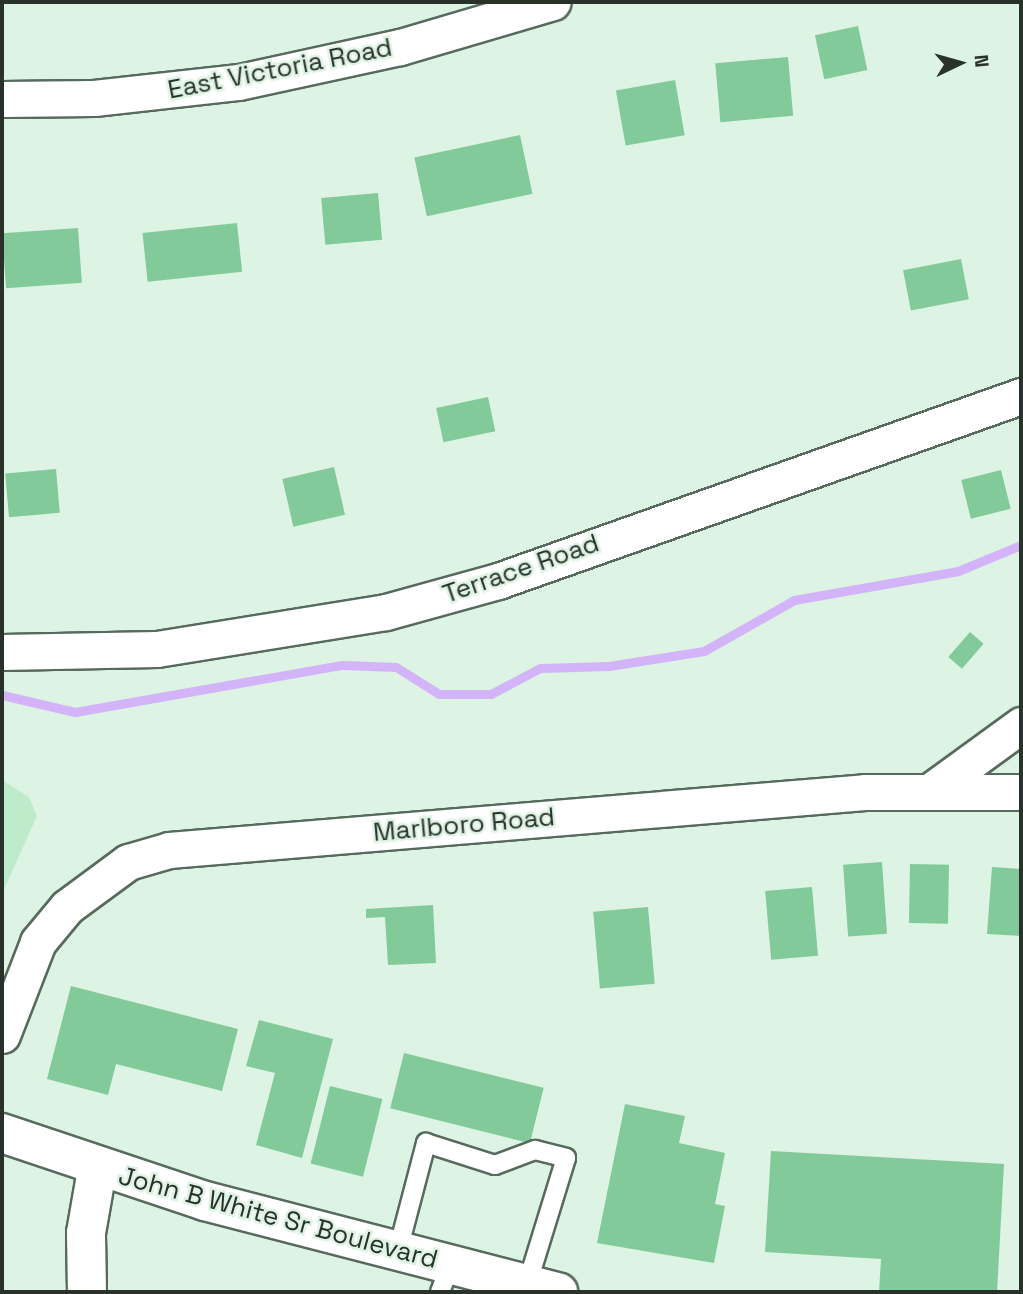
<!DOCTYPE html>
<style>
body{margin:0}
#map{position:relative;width:1023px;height:1294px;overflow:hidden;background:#ddf3e3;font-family:"Space Grotesk",sans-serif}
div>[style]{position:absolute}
.green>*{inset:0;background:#beeccb}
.stream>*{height:9px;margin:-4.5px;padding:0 4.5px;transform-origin:4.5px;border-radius:4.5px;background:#d4b4f8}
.building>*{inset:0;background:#82ca9a;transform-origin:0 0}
.roads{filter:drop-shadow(2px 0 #576a5d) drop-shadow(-2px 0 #576a5d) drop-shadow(0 2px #576a5d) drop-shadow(0 -2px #576a5d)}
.service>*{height:18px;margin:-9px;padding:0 9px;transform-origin:9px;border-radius:9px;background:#fff}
.minor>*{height:35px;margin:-17.5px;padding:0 17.5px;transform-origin:17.5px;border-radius:17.5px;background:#fff}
.secondary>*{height:38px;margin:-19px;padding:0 19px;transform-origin:19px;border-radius:19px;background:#fff}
span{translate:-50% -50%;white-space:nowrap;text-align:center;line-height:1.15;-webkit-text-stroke:5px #ddf3e3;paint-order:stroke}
.street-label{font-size:26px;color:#29312b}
.frame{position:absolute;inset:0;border:4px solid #29312b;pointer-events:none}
.north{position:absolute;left:925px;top:28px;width:70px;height:70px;-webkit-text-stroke:5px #ddf3e3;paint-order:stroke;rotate:85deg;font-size:19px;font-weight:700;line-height:28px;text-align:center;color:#29312b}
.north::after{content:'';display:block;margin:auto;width:24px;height:32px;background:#29312b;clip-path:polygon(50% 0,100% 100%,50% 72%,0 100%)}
</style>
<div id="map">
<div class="green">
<i style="clip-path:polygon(2px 780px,29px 797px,37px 816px,2px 894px)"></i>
</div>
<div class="stream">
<i style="left:2px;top:695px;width:75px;rotate:13.1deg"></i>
<i style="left:75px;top:712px;width:271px;rotate:-10deg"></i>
<i style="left:342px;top:665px;width:54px;rotate:2.1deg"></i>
<i style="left:396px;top:667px;width:51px;rotate:32.1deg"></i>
<i style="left:439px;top:694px;width:52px"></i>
<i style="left:491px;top:694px;width:55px;rotate:-28deg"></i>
<i style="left:540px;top:668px;width:69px;rotate:-1.7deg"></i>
<i style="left:609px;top:666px;width:96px;rotate:-9deg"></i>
<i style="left:704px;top:651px;width:103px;rotate:-29.5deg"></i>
<i style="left:794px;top:600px;width:167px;rotate:-10deg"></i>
<i style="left:958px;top:571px;width:68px;rotate:-22.4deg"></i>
</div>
<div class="building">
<i style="left:858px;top:26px;width:45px;height:44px;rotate:78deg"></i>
<i style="left:788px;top:57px;width:59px;height:73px;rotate:85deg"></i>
<i style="left:675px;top:80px;width:56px;height:60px;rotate:80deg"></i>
<i style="left:520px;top:135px;width:60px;height:108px;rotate:78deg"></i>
<i style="left:378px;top:193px;width:47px;height:57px;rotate:85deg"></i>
<i style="left:237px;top:223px;width:49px;height:95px;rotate:84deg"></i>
<i style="left:78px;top:228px;width:55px;height:76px;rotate:86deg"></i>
<i style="left:961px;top:259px;width:41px;height:59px;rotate:79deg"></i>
<i style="left:488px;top:397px;width:35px;height:53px;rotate:78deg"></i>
<i style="left:334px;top:467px;width:49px;height:53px;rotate:77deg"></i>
<i style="left:56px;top:469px;width:44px;height:51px;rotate:85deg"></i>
<i style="left:1001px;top:470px;width:40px;height:41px;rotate:76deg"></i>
<i style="left:970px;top:632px;width:18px;height:33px;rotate:41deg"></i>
<i style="left:882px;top:862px;width:72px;height:39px;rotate:86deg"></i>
<i style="left:910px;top:864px;width:39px;height:59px;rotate:1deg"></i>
<i style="clip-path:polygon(992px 867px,1021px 869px,1021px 936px,987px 934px)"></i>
<i style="left:812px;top:887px;width:69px;height:47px;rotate:85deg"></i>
<i style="clip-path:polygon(433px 905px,436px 963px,388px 965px,385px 917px,366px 918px,366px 909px)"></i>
<i style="left:648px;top:907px;width:77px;height:55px;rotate:85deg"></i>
<i style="clip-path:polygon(71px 986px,238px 1029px,222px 1091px,116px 1064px,108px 1095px,47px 1079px)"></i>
<i style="clip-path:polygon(259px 1020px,333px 1039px,302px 1158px,256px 1145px,275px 1073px,246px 1066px)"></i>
<i style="left:404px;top:1053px;width:144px;height:57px;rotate:14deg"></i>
<i style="left:330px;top:1086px;width:54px;height:80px;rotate:14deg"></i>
<i style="clip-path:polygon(625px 1104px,685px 1116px,679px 1143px,725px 1153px,715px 1204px,725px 1206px,714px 1263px,597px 1243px)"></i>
<i style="clip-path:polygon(771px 1151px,1004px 1164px,997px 1292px,879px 1292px,881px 1259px,765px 1252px)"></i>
</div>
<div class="roads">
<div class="service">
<i style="left:398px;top:1250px;width:111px;rotate:-75.3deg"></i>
<i style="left:426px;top:1143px;width:72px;rotate:17.7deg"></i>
<i style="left:495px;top:1165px;width:43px;rotate:-20.6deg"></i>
<i style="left:535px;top:1150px;width:32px;rotate:14deg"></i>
<i style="left:566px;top:1158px;width:136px;rotate:107.1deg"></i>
<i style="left:440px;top:1292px;width:30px;rotate:-69deg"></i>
</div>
<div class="minor">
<i style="left:2px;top:99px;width:92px;rotate:-0.6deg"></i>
<i style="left:94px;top:98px;width:146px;rotate:-6.3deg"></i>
<i style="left:239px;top:82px;width:165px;rotate:-12.3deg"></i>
<i style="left:400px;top:47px;width:159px;rotate:-16.4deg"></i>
<i style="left:2px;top:652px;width:155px;rotate:-1.1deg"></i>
<i style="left:157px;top:649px;width:232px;rotate:-9.2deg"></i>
<i style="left:386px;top:612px;width:116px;rotate:-15.5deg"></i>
<i style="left:498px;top:581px;width:555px;rotate:-19.48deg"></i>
<i style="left:933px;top:789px;width:109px;rotate:-36deg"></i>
<i style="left:2px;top:1035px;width:100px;rotate:-68.8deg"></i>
<i style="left:38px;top:942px;width:45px;rotate:-50.4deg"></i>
<i style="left:67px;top:907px;width:76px;rotate:-36.4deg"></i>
<i style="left:128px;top:862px;width:43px;rotate:-16.3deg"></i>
<i style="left:169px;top:850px;width:698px;rotate:-4.76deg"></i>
<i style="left:865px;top:792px;width:156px"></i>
</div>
<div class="secondary">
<i style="left:2px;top:1133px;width:214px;rotate:18.5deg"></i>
<i style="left:205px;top:1201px;width:365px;rotate:14.5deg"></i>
<i style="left:87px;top:1292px;width:59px;rotate:-91deg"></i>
<i style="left:86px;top:1233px;width:64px;rotate:-80.1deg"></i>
</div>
</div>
<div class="street-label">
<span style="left:280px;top:69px;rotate:-11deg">East Victoria Road</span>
<span style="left:521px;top:569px;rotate:-19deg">Terrace Road</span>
<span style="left:464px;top:825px;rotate:-5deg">Marlboro Road</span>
<span style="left:278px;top:1218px;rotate:15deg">John B White Sr Boulevard</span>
</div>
<div class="frame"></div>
<div class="north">N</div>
</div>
